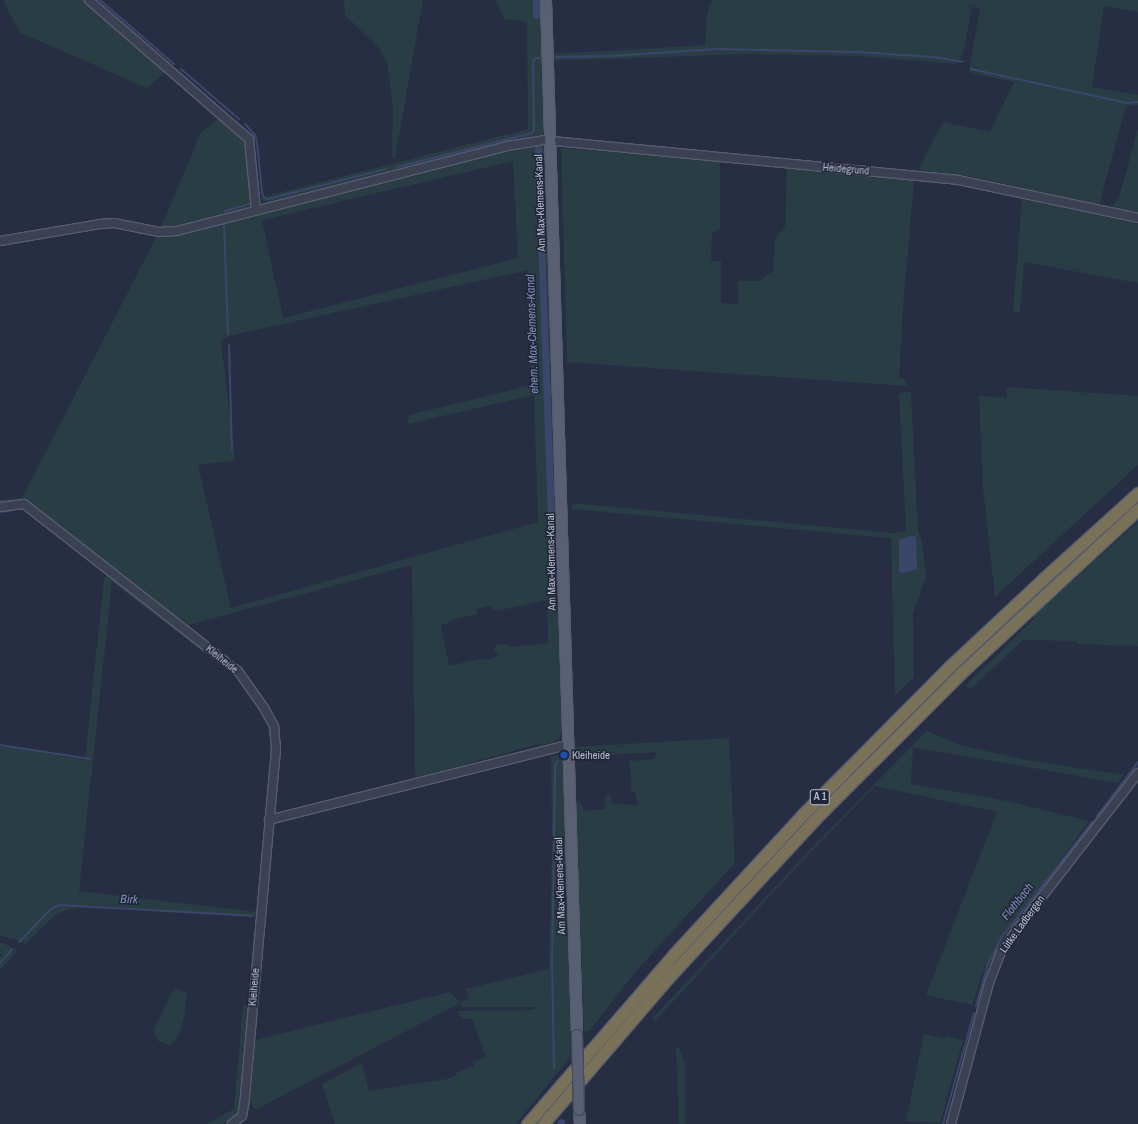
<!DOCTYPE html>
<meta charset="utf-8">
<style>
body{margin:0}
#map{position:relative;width:1138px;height:1124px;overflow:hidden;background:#272e44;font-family:"Archivo Narrow",sans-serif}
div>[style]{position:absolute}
.green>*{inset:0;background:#293d45}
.water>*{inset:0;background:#3b466b}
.stream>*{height:2px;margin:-1px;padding:0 1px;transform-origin:1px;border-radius:1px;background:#3b466b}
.canal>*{height:7px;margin:-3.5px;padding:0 3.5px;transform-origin:3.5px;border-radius:3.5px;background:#3b466b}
.roads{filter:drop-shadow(1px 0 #575c6e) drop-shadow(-1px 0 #575c6e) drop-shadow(0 1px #575c6e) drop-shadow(0 -1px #575c6e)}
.minor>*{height:8px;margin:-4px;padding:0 4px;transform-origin:4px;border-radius:4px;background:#3b4153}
.major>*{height:10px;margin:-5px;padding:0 5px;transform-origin:5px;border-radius:5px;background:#5a6073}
.highway>*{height:11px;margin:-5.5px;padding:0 5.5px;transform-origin:5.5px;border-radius:5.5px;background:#797258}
.bridges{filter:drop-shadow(1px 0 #454a5d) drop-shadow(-1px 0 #454a5d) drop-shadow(0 1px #454a5d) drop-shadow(0 -1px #454a5d)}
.major-bridge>*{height:10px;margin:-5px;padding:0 5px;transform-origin:5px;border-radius:5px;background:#5a6073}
.dots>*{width:11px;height:11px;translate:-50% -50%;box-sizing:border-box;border:2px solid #202639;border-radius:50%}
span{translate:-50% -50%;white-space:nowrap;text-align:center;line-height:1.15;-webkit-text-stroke:3px #202639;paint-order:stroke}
.shield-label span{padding:1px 3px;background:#202639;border:1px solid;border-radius:3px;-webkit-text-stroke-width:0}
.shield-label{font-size:10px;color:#b9bdcd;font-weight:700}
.street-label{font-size:11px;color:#b9bdcd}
.poi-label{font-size:11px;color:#b9bdcd}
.left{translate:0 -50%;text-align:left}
.water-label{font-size:12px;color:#808db4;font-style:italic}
</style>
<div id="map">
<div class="green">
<i style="clip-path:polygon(4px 0,85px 0,168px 70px,147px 88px,21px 33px,8px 11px)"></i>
<i style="clip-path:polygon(344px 0,423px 0,395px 158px,392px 158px,393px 105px,387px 64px,380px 49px,345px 15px)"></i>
<i style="clip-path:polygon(496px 0,541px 0,545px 134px,273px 203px,267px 203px,259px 198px,528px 129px,527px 22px,504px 19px)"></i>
<i style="clip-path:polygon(712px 0,1138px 0,1138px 12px,1104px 6px,1092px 87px,1138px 95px,1138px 105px,1126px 106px,1099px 205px,974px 177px,918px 170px,943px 122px,990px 132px,1014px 82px,969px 72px,980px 8px,972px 7px,963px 54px,955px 64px,857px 56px,748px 54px,552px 61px,552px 53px,609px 51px,705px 45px,707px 14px)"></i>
<i style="clip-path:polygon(evenodd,220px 117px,245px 142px,252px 207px,222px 214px,222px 222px,535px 144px,542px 144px,546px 149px,559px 557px,562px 731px,559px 738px,552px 743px,535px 745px,415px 778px,412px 565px,188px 625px,28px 502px,0 505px,0 500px,22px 498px,161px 228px,201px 132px,220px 117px,513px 161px,518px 258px,283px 318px,262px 220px,513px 161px,220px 117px,528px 270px,531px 385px,409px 415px,408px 424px,534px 395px,538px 522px,231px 608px,198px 465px,235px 460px,221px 341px,229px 336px,528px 270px,220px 117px,547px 600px,548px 643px,512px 647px,504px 644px,496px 645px,493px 651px,499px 654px,491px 660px,479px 659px,449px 666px,441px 626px,455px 619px,477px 614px,477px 609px,489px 606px,496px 611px,547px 600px)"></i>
<i style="clip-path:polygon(1138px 128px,1138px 213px,1113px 208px,1114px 203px,1119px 198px)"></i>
<i style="clip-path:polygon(561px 148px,720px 161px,720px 228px,712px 234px,711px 261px,721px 261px,721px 303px,739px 304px,738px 281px,760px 281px,773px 271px,775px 238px,785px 228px,787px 168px,914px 181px,903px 308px,899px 378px,905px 379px,907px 386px,567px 362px)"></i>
<i style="clip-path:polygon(1022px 199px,1138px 224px,1138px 283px,1024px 262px,1020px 313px,1013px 312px)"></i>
<i style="clip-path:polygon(1006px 387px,1138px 396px,1138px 465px,995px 597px,983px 488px,979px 396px,1007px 398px)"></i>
<i style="clip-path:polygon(911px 392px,918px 532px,922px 541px,926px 577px,913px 613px,914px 677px,895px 696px,891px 538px,572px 509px,572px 503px,891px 533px,906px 532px,899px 393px)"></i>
<i style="clip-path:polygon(1138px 522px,1138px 646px,1077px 644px,1077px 641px,1023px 640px,971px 689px,966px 685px,1035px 618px,1033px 616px)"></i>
<i style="clip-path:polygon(109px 575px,209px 653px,204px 653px,112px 582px,79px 891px,256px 912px,256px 917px,90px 905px,64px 911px,52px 918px,25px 944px,15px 939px,0 936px,0 745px,85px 760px,104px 578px)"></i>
<i style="clip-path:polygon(927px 731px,960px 745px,1026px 760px,1124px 775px,1118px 783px,913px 747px,911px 784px,1007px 801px,1089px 821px,1006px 933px,984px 969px,972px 1005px,926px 995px,997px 812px,875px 786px,795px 869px,655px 1021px,652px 1019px,817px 842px)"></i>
<i style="clip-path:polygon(729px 738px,735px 863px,637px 970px,589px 1031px,584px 1031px,576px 805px,578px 800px,584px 811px,605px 809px,605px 795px,611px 795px,612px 804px,638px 805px,635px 792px,631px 792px,631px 778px,629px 761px,655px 759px,656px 752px,575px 757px,575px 747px)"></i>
<i style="clip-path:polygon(558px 755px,563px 759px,571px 1019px,570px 1057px,516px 1124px,335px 1124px,322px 1084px,362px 1063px,369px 1091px,447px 1079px,457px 1075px,456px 1073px,474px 1066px,473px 1062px,486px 1057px,472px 1019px,462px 1019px,457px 1011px,534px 1010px,535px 1007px,461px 1007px,460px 1003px,257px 1109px,253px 1108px,250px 1099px,255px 1040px,450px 992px,460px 1003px,469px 998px,465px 989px,549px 969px,552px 845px,551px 756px)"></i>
<i style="clip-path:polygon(0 942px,18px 950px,0 970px,0 957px,2px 954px,0 953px)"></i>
<i style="clip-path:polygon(174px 988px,187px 993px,185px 1014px,180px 1032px,176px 1040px,170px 1045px,158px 1041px,154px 1029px)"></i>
<i style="clip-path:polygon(250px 1003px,241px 1108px,234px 1119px,223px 1124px,207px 1124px,234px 1109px,243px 1005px)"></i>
<i style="clip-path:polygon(924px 1034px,945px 1039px,946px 1036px,963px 1040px,940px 1123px,906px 1121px)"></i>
<i style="clip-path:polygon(676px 1046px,680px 1050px,685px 1064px,685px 1124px,679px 1124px)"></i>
</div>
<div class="water">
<i style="clip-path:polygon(912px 536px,916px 537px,917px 569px,903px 573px,899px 572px,899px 540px)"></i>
</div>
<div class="stream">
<i style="left:100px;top:0;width:98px;rotate:40.9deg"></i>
<i style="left:556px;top:57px;width:56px;rotate:-1deg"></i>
<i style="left:612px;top:56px;width:105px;rotate:-3.8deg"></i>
<i style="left:717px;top:49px;width:140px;rotate:1.2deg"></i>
<i style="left:857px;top:52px;width:76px;rotate:3.8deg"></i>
<i style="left:933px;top:57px;width:30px;rotate:9deg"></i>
<i style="left:181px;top:69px;width:77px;rotate:40.8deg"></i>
<i style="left:971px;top:69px;width:160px;rotate:12.3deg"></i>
<i style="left:1127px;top:103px;width:11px;rotate:-5deg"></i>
<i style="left:245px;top:124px;width:15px;rotate:48deg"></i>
<i style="left:255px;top:135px;width:7px;rotate:74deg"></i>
<i style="left:257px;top:142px;width:50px;rotate:84.3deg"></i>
<i style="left:262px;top:192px;width:6px;rotate:72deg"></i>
<i style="left:264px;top:198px;width:4px;rotate:14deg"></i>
<i style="left:268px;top:199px;width:122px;rotate:-14.3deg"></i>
<i style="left:397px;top:167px;width:139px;rotate:-14.1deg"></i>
<i style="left:532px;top:133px;width:4px;rotate:-56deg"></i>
<i style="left:534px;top:130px;width:68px;rotate:-90.8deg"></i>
<i style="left:533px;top:62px;width:4px;rotate:-63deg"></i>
<i style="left:535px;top:58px;width:5px"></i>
<i style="left:225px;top:211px;width:25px;rotate:-16deg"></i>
<i style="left:224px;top:224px;width:110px;rotate:87.9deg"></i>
<i style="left:229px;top:345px;width:105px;rotate:88.4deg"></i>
<i style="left:0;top:502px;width:12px;rotate:-5deg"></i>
<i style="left:0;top:512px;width:10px;rotate:-6deg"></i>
<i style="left:0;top:745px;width:91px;rotate:8.8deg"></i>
<i style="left:1097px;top:816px;width:68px;rotate:-52.8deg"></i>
<i style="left:19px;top:942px;width:45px;rotate:-45.9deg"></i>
<i style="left:50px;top:910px;width:10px;rotate:-29deg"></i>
<i style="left:59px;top:905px;width:194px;rotate:3.2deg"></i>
<i style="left:0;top:963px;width:18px;rotate:-49deg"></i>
<i style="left:976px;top:1006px;width:44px;rotate:-74.1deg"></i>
<i style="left:988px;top:964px;width:30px;rotate:-63deg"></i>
<i style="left:1002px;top:937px;width:147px;rotate:-51.9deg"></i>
<i style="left:554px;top:1068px;width:102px;rotate:-91.1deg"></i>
<i style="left:552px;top:966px;width:200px;rotate:-89.1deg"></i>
<i style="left:555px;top:766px;width:6px;rotate:-59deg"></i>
<i style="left:943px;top:1124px;width:115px;rotate:-74.4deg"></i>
</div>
<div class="canal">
<i style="left:536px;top:0;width:15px;rotate:90deg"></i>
<i style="left:538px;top:149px;width:369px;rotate:88deg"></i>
<i style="left:553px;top:527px;width:55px;rotate:87.9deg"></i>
<i style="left:561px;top:1122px;width:2px;rotate:90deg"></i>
</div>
<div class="roads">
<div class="minor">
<i style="left:89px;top:0;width:212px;rotate:41deg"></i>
<i style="left:249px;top:139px;width:71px;rotate:84.4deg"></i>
<i style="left:0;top:241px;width:101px;rotate:-9.6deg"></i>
<i style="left:100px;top:224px;width:14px;rotate:-4deg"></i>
<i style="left:114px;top:223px;width:46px;rotate:11.3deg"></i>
<i style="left:159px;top:232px;width:18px;rotate:-3deg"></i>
<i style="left:177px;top:231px;width:341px;rotate:-14.4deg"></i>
<i style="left:507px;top:146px;width:36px;rotate:-9deg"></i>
<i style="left:543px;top:140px;width:417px;rotate:5.5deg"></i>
<i style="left:958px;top:180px;width:184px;rotate:11.9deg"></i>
<i style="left:0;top:507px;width:24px;rotate:-7deg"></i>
<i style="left:24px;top:504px;width:271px;rotate:38deg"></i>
<i style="left:238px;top:671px;width:45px;rotate:54.9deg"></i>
<i style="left:264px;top:708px;width:21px;rotate:61deg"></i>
<i style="left:274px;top:726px;width:23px;rotate:85deg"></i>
<i style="left:276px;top:749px;width:357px;rotate:95.1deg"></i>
<i style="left:244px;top:1105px;width:11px;rotate:100deg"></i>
<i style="left:242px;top:1116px;width:13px;rotate:141deg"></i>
<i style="left:269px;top:820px;width:307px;rotate:-14.1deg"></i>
<i style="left:951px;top:1124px;width:146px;rotate:-74.9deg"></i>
<i style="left:989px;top:983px;width:33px;rotate:-69deg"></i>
<i style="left:1001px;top:952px;width:28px;rotate:-55deg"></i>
<i style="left:1017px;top:929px;width:197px;rotate:-52.2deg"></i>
</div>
<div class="major">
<i style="left:546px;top:0;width:1035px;rotate:88.28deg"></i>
<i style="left:579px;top:1110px;width:14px;rotate:86deg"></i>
</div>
<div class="highway">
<i style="left:527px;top:1124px;width:225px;rotate:-49.1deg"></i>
<i style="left:674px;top:954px;width:190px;rotate:-47.3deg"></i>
<i style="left:803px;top:814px;width:210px;rotate:-45.2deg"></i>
<i style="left:951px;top:665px;width:126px;rotate:-43.1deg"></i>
<i style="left:1043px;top:579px;width:128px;rotate:-42.2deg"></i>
<i style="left:543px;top:1124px;width:194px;rotate:-49.4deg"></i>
<i style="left:669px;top:977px;width:224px;rotate:-47.2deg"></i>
<i style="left:821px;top:813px;width:197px;rotate:-45deg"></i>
<i style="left:960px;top:674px;width:243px;rotate:-42.8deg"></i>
</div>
</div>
<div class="bridges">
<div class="major-bridge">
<i style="left:577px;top:1035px;width:75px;rotate:88.5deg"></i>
</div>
</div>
<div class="dots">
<i style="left:564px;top:755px;background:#1a4fb4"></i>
</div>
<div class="shield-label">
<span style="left:820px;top:797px">A 1</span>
</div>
<div class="street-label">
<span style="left:846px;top:169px;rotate:5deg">Heidegrund</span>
<span style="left:540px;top:203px;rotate:-92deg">Am Max-Klemens-Kanal</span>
<span style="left:551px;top:562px;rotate:-91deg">Am Max-Klemens-Kanal</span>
<span style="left:222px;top:659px;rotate:39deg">Kleiheide</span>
<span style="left:560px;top:886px;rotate:-92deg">Am Max-Klemens-Kanal</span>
<span style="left:1022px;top:924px;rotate:-54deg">Lütke Ladbergen</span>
<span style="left:254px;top:987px;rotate:-85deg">Kleiheide</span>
</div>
<div class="poi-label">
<span class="left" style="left:572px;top:755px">Kleiheide</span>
</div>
<div class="water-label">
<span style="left:533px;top:334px;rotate:-92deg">ehem. Max-Clemens-Kanal</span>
<span style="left:129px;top:900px;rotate:3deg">Birk</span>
<span style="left:1018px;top:902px;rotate:-52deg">Flothbach</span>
</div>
</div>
